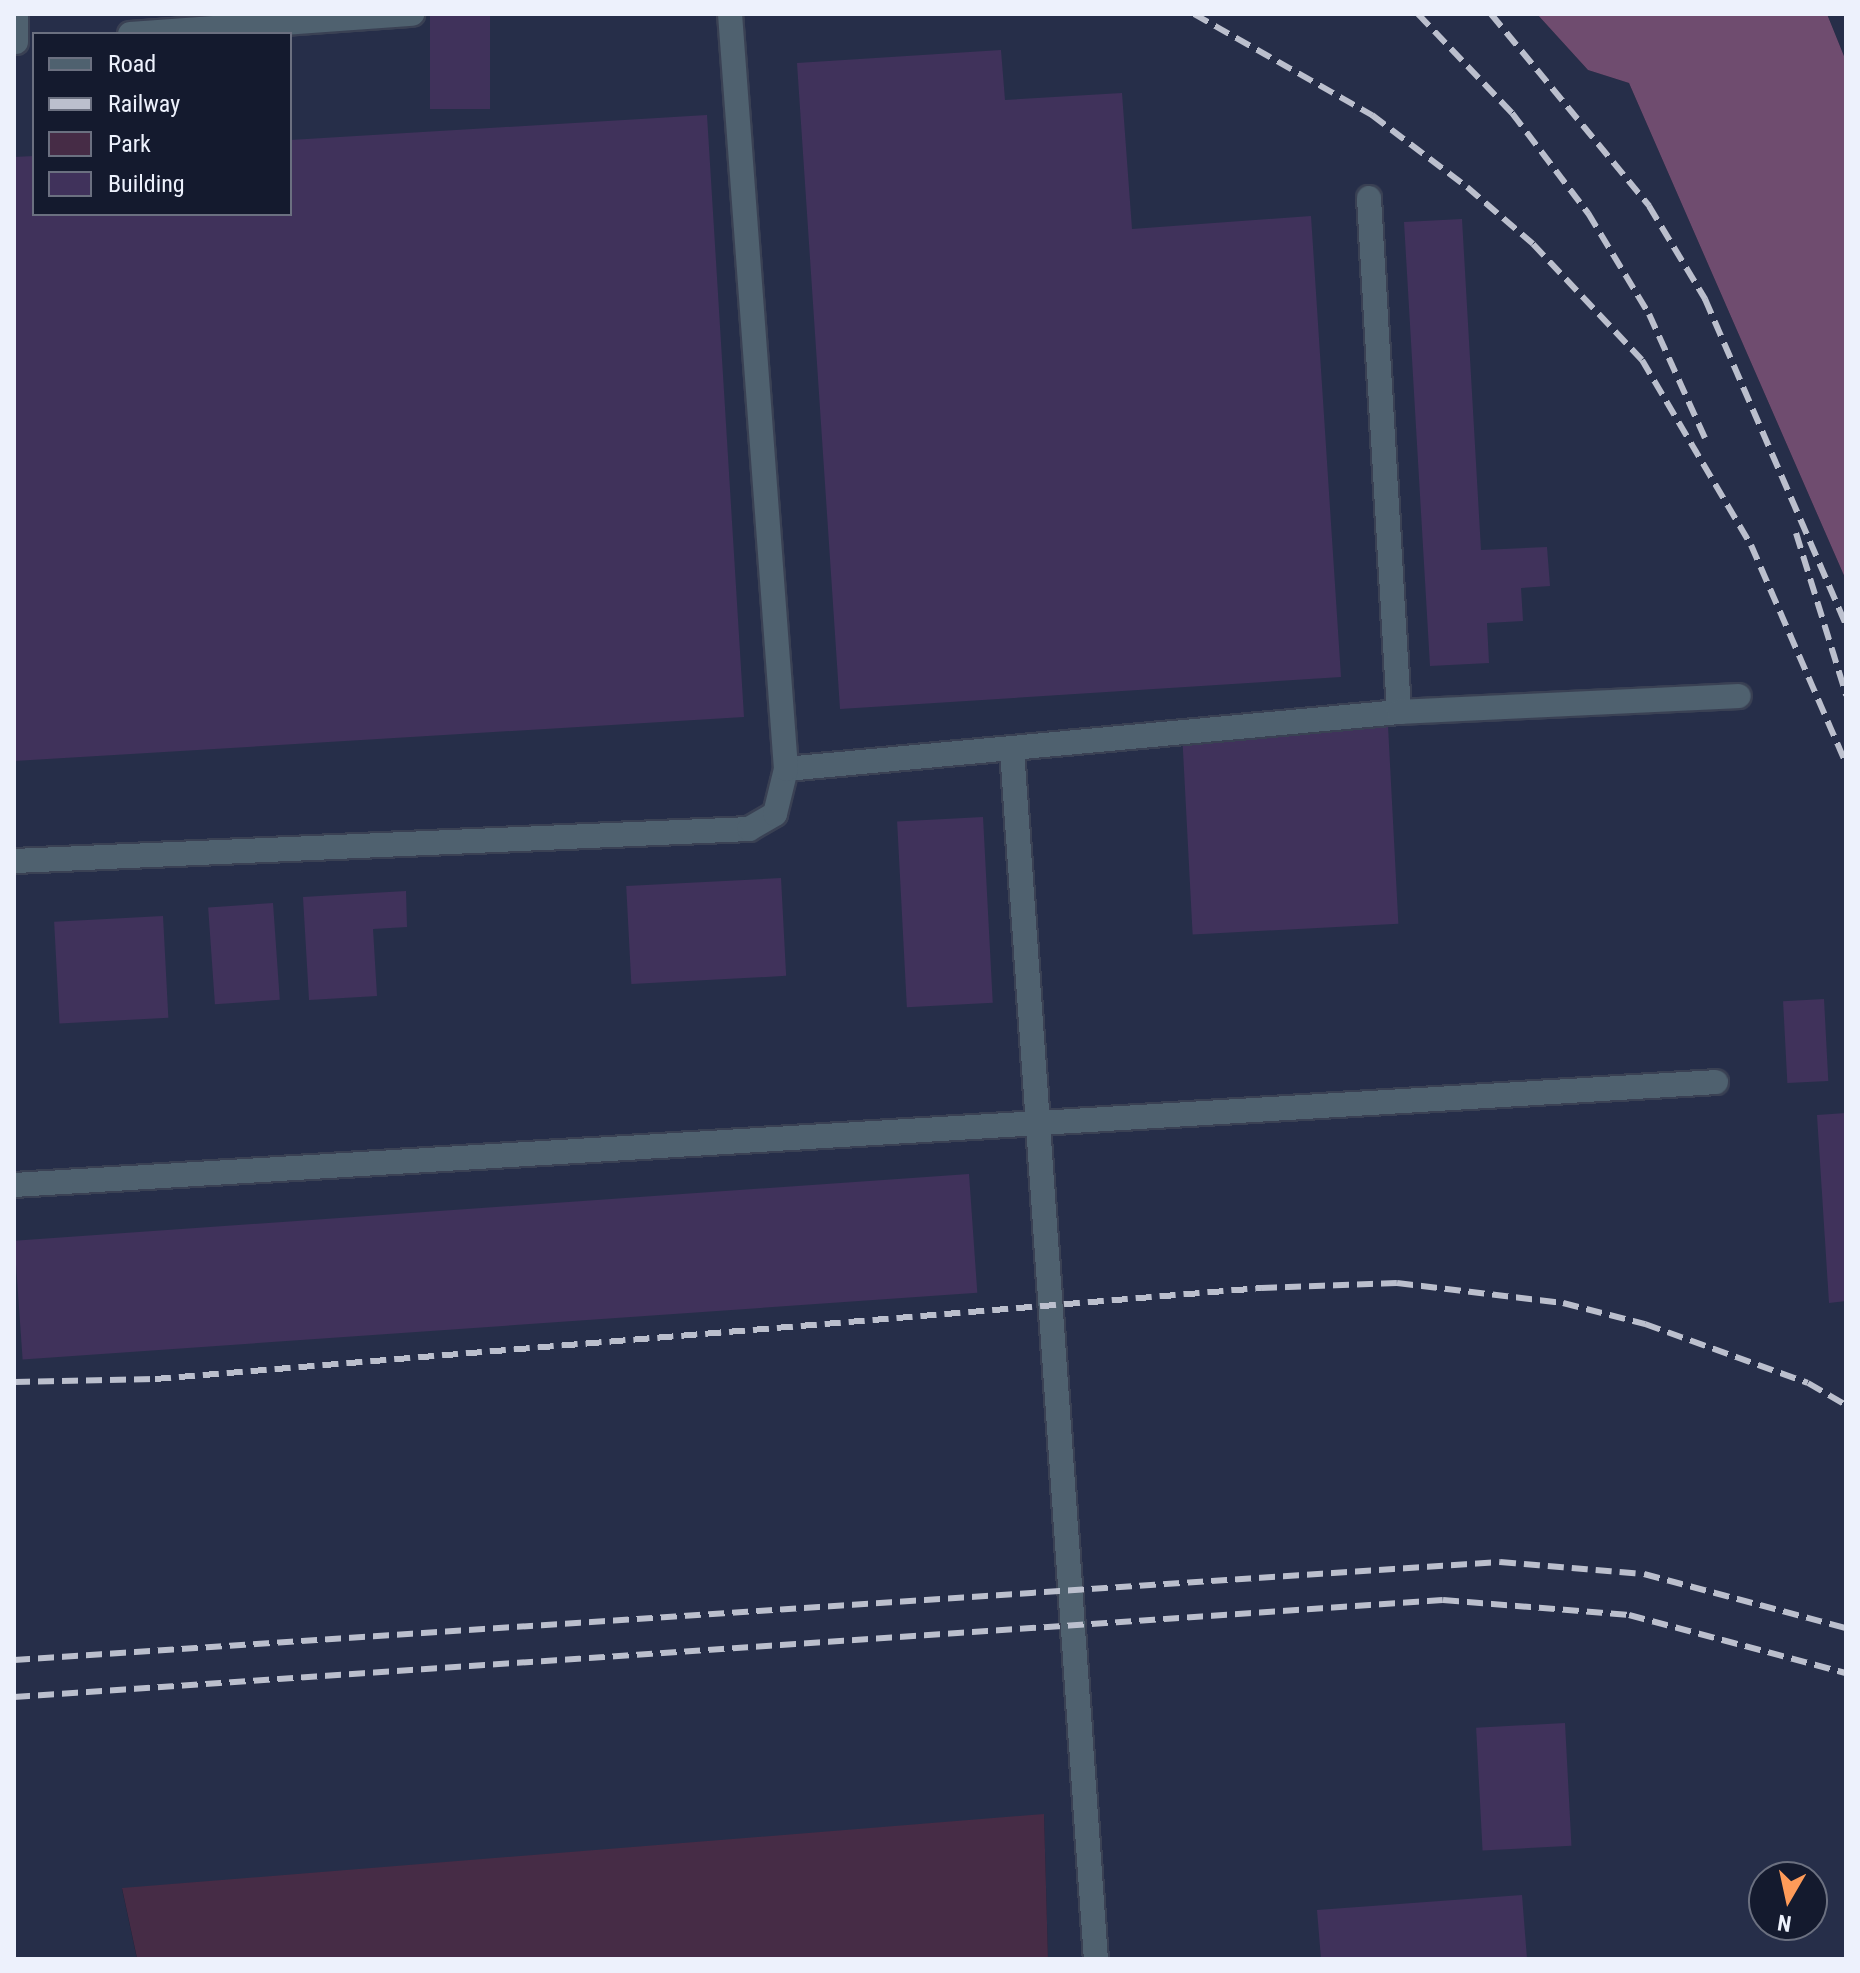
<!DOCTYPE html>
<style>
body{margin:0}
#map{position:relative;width:1860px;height:1973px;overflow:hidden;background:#1d2439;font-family:"Roboto Condensed",sans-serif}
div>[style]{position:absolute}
.built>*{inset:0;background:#262e49}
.green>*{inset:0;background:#462c46}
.forest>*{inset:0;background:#6f4c6f}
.building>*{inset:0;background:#40325b;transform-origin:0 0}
.roads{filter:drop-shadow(2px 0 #3a4154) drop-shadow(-2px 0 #3a4154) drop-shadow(0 2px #3a4154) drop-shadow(0 -2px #3a4154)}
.minor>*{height:24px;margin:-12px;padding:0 12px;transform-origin:12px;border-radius:12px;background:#4f616f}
.rail>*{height:6px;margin-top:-3px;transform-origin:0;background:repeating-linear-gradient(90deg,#bbbfcd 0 16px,transparent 0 24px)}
span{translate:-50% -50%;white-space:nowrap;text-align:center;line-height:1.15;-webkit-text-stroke:6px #141a2e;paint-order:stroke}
.frame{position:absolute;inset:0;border:16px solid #edf1fc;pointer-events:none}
.legend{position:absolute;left:32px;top:32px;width:260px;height:184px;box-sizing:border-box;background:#141a2e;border:2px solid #6b7080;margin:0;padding:10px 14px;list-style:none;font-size:24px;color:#edf1fc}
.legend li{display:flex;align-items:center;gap:16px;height:40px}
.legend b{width:40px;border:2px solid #6b7080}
.north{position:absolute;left:1748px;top:1861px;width:80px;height:80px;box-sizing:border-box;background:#141a2e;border:2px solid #6b7080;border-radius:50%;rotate:189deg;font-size:22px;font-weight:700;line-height:32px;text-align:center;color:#edf1fc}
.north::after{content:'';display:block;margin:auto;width:28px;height:36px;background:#fe9b59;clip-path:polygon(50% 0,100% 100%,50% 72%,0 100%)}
</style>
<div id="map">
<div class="built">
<i style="clip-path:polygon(evenodd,14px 14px,1537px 14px,1588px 70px,1629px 83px,1846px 580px,1846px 1959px,1048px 1959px,1044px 1815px,122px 1889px,137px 1959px,14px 1959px,14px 14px,34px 34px,290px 34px,290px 214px,34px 214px,34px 34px,14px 14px,1764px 1877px,1812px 1877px,1812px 1925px,1764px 1925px,1764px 1877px)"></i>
<i style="clip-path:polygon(1827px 14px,1846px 14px,1846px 61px)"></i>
</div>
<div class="green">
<i style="clip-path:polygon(1044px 1814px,1048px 1959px,130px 1959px,137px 1958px,122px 1888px)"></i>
</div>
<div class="forest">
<i style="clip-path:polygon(1537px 14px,1827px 14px,1846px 61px,1846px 580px,1629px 83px,1588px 70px)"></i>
</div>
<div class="building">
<i style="left:430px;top:14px;width:60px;height:95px"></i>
<i style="clip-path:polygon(1001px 50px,1005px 100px,1122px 93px,1132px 229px,1311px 216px,1341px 677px,840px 709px,797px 63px)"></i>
<i style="clip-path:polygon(707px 115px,744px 717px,14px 761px,14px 157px,34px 156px,34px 214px,290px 214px,290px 140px)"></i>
<i style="clip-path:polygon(1462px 219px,1481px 550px,1547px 547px,1550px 586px,1521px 588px,1523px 621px,1487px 623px,1489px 663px,1430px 666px,1404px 222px)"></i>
<i style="left:1388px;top:726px;width:198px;height:206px;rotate:87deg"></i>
<i style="left:983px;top:817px;width:186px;height:86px;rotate:87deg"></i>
<i style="left:781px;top:878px;width:98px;height:155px;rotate:87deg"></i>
<i style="clip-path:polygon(406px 891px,407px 927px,373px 929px,377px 996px,309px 1000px,303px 897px)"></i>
<i style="left:273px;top:903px;width:97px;height:65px;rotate:86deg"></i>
<i style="left:163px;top:916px;width:102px;height:109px;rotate:87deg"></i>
<i style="left:1824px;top:999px;width:82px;height:41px;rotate:87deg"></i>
<i style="clip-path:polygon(1846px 1113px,1846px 1301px,1829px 1303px,1817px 1115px)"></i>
<i style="left:969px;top:1174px;width:119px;height:957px;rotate:86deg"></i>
<i style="left:1565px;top:1723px;width:123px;height:89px;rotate:87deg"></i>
<i style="clip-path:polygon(1522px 1895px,1527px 1959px,1321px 1959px,1317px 1910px)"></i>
</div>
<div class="roads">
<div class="minor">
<i style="left:16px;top:14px;width:28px;rotate:90deg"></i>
<i style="left:130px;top:34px;width:283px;rotate:-4.1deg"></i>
<i style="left:1369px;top:198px;width:515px;rotate:86.66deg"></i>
<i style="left:1012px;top:750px;width:1212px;rotate:86.03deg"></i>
<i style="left:786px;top:769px;width:616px;rotate:-5.31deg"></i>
<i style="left:1399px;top:712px;width:340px;rotate:-2.7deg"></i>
<i style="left:14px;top:861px;width:736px;rotate:-2.49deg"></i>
<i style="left:749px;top:829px;width:30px;rotate:-30deg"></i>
<i style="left:775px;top:814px;width:46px;rotate:-76.3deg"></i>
<i style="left:786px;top:769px;width:757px;rotate:-94.24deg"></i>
<i style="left:14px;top:1185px;width:1705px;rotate:-3.46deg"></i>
</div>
</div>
<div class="rail">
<i style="left:1194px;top:14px;width:205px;rotate:29.6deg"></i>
<i style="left:1372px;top:115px;width:119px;rotate:37.2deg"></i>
<i style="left:1467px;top:187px;width:87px;rotate:40.8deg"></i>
<i style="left:1533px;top:244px;width:159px;rotate:46.8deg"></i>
<i style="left:1642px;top:360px;width:215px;rotate:59.5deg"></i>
<i style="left:1751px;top:545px;width:239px;rotate:66.5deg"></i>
<i style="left:1418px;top:14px;width:137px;rotate:46.5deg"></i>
<i style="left:1512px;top:113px;width:126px;rotate:52.8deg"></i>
<i style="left:1588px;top:213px;width:118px;rotate:58.9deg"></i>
<i style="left:1649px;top:314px;width:136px;rotate:65.7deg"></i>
<i style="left:1491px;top:14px;width:249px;rotate:50.5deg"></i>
<i style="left:1649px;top:206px;width:109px;rotate:58.9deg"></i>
<i style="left:1705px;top:299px;width:355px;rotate:66.6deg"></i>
<i style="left:1796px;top:533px;width:170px;rotate:72.8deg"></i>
<i style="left:14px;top:1382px;width:141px;rotate:-1.2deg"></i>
<i style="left:155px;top:1379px;width:1110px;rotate:-4.7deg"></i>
<i style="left:1261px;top:1288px;width:136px;rotate:-2.1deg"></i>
<i style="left:1397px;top:1283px;width:167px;rotate:6.9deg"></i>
<i style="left:1563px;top:1303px;width:85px;rotate:14.4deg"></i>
<i style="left:1645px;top:1324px;width:173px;rotate:19.9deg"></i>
<i style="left:1808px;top:1383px;width:44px;rotate:30.1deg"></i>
<i style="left:14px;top:1660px;width:1489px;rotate:-3.77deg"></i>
<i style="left:1500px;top:1562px;width:144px;rotate:4.8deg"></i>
<i style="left:1644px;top:1574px;width:209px;rotate:15deg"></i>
<i style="left:14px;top:1697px;width:1432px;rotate:-3.88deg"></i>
<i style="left:1443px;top:1600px;width:187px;rotate:4.6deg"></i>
<i style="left:1629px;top:1615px;width:225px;rotate:15deg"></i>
</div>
<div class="frame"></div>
<ul class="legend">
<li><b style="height:10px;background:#4f616f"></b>Road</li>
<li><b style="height:10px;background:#bbbfcd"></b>Railway</li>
<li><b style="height:22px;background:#462c46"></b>Park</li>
<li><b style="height:22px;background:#40325b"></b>Building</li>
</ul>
<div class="north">N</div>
</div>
